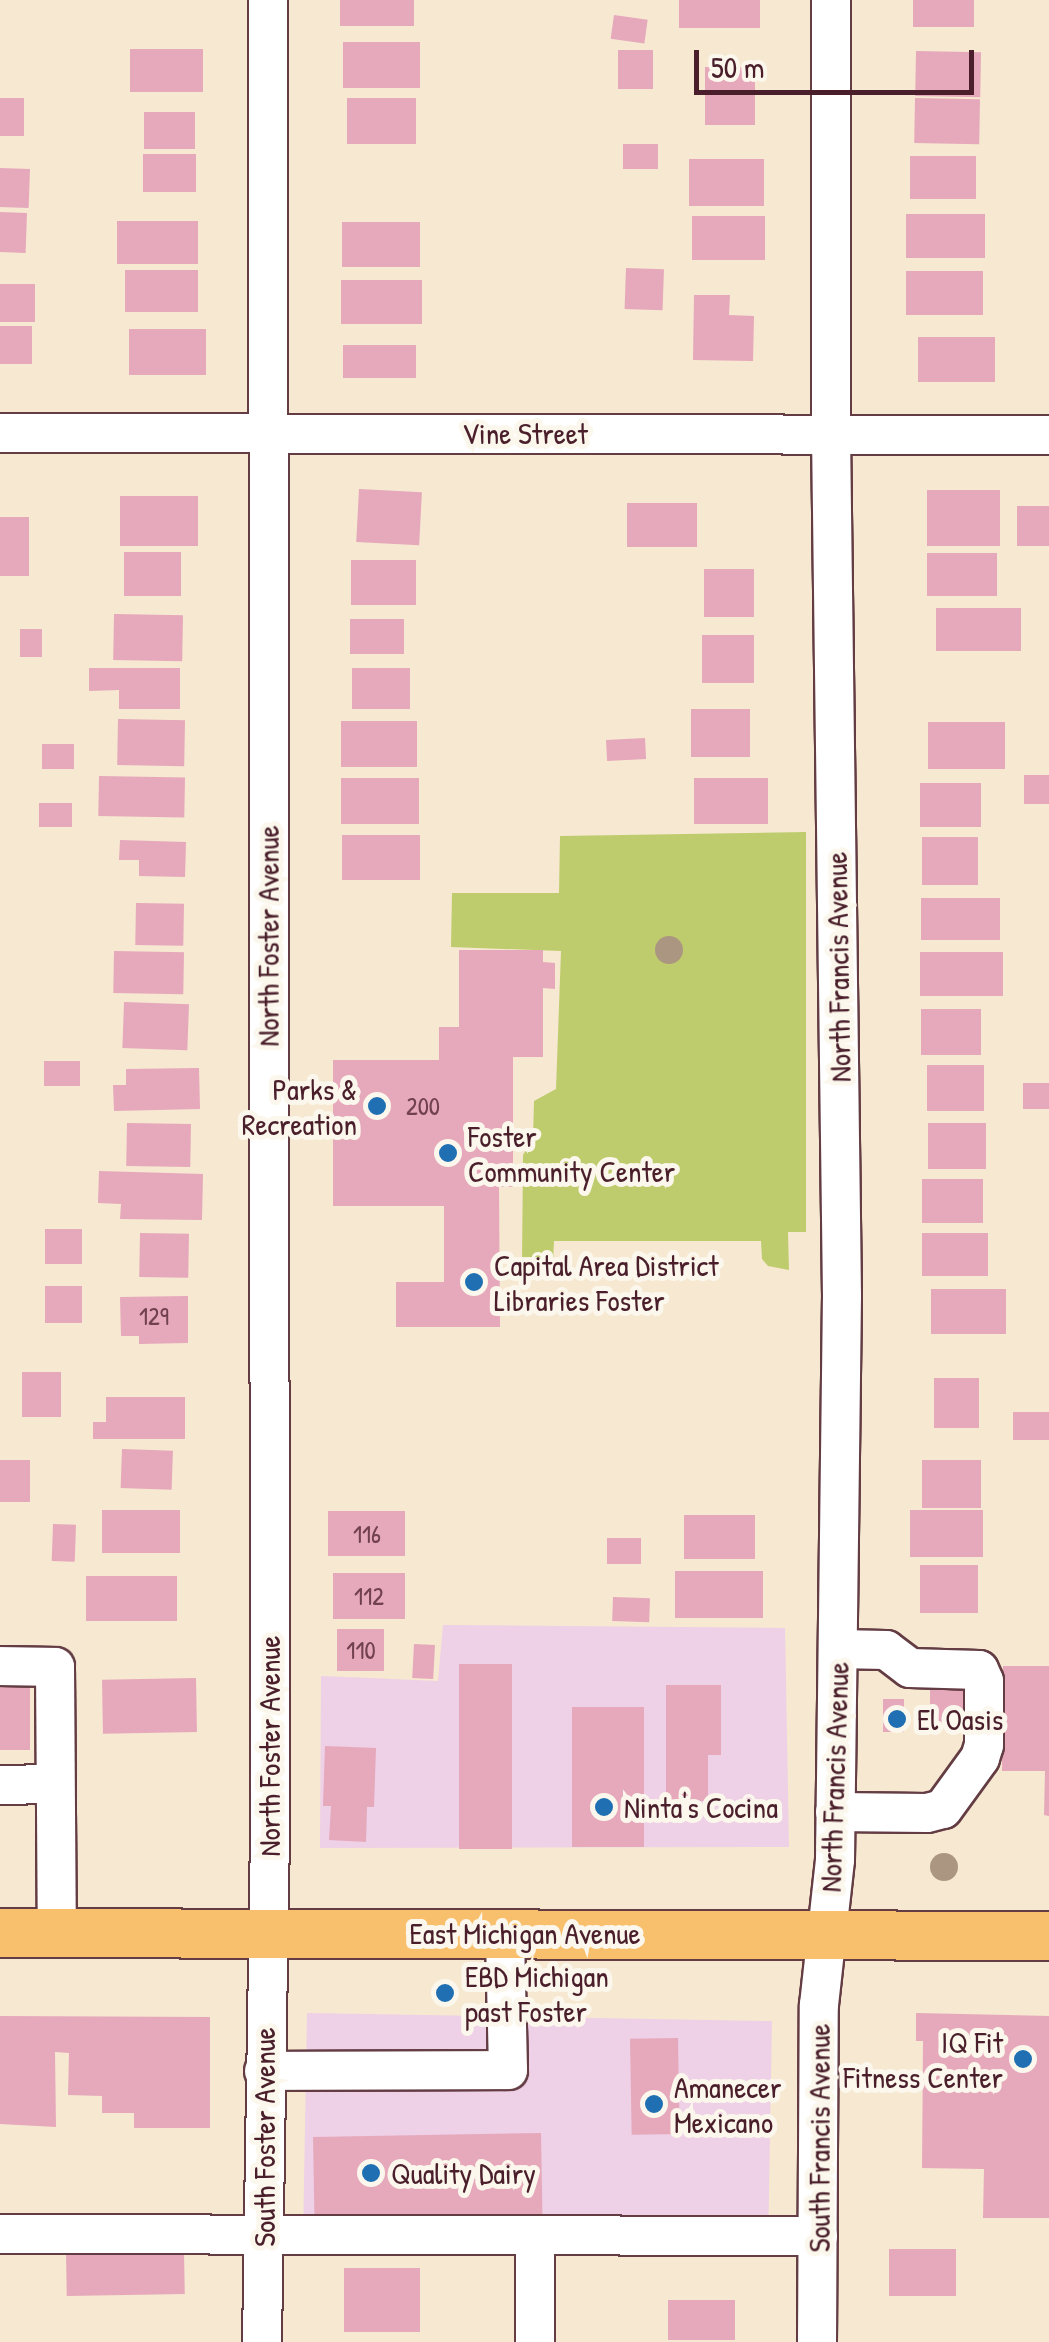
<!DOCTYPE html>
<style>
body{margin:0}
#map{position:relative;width:1049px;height:2342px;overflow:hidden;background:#f6e8d1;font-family:"Patrick Hand",sans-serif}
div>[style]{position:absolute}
.built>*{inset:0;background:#eed0e7;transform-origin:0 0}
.green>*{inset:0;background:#bfcc6d}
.building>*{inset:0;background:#e6a8bb;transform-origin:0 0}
.roads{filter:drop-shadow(2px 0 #643d44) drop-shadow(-2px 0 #643d44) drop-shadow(0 2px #643d44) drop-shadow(0 -2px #643d44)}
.minor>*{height:38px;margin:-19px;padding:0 19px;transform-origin:19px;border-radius:19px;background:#fff}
.major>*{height:48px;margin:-24px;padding:0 24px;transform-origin:24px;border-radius:24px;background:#f8bf6c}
.trees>*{width:28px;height:28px;margin:-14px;border-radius:50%;background:#ab9681}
.dots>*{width:28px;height:28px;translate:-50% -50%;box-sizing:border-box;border:5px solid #fbf7ec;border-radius:50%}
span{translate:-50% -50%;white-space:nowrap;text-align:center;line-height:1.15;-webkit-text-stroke:10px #fbf7ec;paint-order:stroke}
.number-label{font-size:25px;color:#71414f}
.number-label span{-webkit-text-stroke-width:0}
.street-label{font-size:30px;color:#4a1f2b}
.poi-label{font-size:30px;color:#4a1f2b}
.right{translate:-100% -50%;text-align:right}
.left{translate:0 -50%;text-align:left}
.scale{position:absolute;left:694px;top:50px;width:280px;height:45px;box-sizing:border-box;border:5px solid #4a1f2b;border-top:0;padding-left:12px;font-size:30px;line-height:35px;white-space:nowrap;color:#4a1f2b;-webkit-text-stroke:8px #fbf7ec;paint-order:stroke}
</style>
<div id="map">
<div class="built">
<i style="clip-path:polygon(443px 1625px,785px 1628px,789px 1847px,320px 1848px,321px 1676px,438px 1681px)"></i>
<i style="left:307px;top:2013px;width:465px;height:213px;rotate:1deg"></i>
</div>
<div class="green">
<i style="clip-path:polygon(806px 832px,806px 1232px,788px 1232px,789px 1270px,768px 1266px,762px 1259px,761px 1241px,554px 1241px,553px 1262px,522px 1262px,523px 1155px,533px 1139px,534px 1101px,556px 1089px,561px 951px,451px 947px,452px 893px,559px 893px,560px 836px)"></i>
</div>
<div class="building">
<i style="left:340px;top:0;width:74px;height:26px"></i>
<i style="left:679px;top:0;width:81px;height:28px"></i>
<i style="left:913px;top:0;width:61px;height:27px"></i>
<i style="left:614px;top:15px;width:34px;height:24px;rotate:8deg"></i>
<i style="left:343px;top:42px;width:77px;height:46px"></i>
<i style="left:130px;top:49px;width:73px;height:43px"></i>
<i style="left:618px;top:50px;width:35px;height:39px"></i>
<i style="left:916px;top:51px;width:65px;height:45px;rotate:1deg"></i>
<i style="left:705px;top:67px;width:50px;height:58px"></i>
<i style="left:0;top:98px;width:24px;height:38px"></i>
<i style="left:347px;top:98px;width:69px;height:46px"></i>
<i style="left:915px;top:98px;width:65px;height:45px;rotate:1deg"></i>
<i style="left:144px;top:112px;width:51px;height:37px"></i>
<i style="left:623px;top:144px;width:35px;height:25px"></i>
<i style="left:143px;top:154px;width:53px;height:38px"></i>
<i style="left:910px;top:156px;width:66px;height:43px"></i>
<i style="left:689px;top:159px;width:75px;height:47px"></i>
<i style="left:0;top:168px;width:30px;height:39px;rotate:2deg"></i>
<i style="left:0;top:212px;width:27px;height:40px;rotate:2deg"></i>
<i style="left:906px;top:214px;width:79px;height:44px"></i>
<i style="left:692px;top:216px;width:73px;height:44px"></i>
<i style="left:117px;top:221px;width:81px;height:43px"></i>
<i style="left:342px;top:222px;width:78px;height:45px"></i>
<i style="left:626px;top:268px;width:38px;height:41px;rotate:2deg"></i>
<i style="left:125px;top:270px;width:73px;height:42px"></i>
<i style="left:906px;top:271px;width:77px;height:44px"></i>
<i style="left:341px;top:280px;width:81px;height:44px"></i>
<i style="left:0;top:284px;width:35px;height:38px"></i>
<i style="clip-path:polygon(694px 295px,730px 295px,729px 315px,754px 316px,753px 361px,693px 360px)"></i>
<i style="left:0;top:326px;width:32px;height:38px"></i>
<i style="left:129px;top:329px;width:77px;height:46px"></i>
<i style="left:918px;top:337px;width:77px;height:45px"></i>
<i style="left:343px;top:345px;width:73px;height:33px"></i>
<i style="left:359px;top:489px;width:63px;height:53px;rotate:3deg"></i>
<i style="left:927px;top:490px;width:73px;height:56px"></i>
<i style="left:120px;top:496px;width:78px;height:50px"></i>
<i style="left:627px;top:503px;width:70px;height:44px"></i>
<i style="left:1017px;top:506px;width:32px;height:40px"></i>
<i style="left:29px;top:517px;width:59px;height:29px;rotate:90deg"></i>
<i style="left:124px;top:552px;width:57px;height:44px"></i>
<i style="left:927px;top:553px;width:70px;height:43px"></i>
<i style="left:351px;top:560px;width:65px;height:45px"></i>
<i style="left:704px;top:569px;width:50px;height:48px"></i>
<i style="left:936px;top:608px;width:85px;height:43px"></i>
<i style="left:114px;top:614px;width:69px;height:46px;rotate:1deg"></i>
<i style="left:350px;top:619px;width:54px;height:35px"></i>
<i style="left:20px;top:629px;width:22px;height:28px"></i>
<i style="left:702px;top:635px;width:52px;height:48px"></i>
<i style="clip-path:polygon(89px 668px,180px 668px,180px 709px,119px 709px,119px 690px,89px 691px)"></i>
<i style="left:352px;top:668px;width:58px;height:41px"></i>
<i style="left:691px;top:709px;width:59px;height:48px"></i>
<i style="left:118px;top:719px;width:67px;height:46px;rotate:1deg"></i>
<i style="left:341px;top:721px;width:76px;height:46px"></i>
<i style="left:928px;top:722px;width:77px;height:47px"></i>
<i style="left:645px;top:738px;width:21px;height:39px;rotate:87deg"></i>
<i style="left:42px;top:744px;width:32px;height:25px"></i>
<i style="left:1024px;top:775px;width:25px;height:29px"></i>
<i style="left:99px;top:776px;width:86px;height:40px;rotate:1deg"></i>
<i style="left:341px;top:778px;width:78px;height:46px"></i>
<i style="left:694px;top:778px;width:74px;height:46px"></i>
<i style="left:920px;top:783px;width:61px;height:44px"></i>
<i style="left:39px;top:803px;width:33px;height:24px"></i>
<i style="left:342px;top:835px;width:78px;height:45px"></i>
<i style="left:922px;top:837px;width:56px;height:48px"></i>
<i style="clip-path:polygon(120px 840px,186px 842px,185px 877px,139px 876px,139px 860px,119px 860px)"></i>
<i style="left:921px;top:898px;width:79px;height:42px"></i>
<i style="left:136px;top:903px;width:48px;height:42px;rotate:1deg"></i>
<i style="clip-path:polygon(459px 950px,543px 950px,543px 962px,555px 963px,555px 989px,543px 988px,543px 1057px,513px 1057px,513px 1187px,499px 1187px,500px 1327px,396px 1327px,396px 1282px,444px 1282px,444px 1206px,333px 1206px,333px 1060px,439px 1060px,439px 1027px,459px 1027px)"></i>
<i style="left:114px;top:951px;width:70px;height:42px;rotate:1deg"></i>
<i style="left:920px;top:952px;width:83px;height:44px"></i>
<i style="left:124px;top:1002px;width:65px;height:46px;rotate:2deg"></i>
<i style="left:921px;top:1009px;width:60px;height:46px"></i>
<i style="left:44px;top:1061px;width:36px;height:25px"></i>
<i style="left:927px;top:1065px;width:57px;height:46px"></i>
<i style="clip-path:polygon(199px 1068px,200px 1109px,114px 1111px,113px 1085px,126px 1085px,126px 1069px)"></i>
<i style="left:1049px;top:1083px;width:26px;height:26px;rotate:90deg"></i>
<i style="left:127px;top:1123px;width:64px;height:43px;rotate:1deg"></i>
<i style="left:928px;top:1123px;width:58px;height:46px"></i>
<i style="clip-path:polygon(99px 1171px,203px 1174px,202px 1220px,120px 1219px,121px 1204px,98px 1203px)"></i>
<i style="left:922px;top:1179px;width:61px;height:44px"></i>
<i style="left:45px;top:1229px;width:37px;height:35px"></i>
<i style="left:140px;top:1233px;width:49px;height:44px;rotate:1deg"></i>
<i style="left:922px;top:1233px;width:66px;height:43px"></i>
<i style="left:45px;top:1286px;width:37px;height:37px"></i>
<i style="left:931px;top:1289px;width:75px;height:45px"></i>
<i style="clip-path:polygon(188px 1296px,188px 1343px,139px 1344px,139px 1336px,121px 1336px,120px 1297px)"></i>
<i style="left:22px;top:1372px;width:39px;height:45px"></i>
<i style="left:934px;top:1378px;width:45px;height:50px"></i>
<i style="clip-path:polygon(106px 1397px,185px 1397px,185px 1439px,93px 1439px,93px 1422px,106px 1422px)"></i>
<i style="left:1013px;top:1412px;width:36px;height:28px"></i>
<i style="left:122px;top:1449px;width:51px;height:39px;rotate:2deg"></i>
<i style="left:0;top:1460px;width:30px;height:42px"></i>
<i style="left:922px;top:1460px;width:59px;height:48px"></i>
<i style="left:102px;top:1510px;width:78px;height:43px"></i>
<i style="left:910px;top:1510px;width:73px;height:47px"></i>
<i style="left:328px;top:1511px;width:77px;height:45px"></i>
<i style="left:684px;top:1515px;width:71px;height:44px"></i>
<i style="left:53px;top:1524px;width:23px;height:37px;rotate:2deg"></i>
<i style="left:607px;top:1538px;width:34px;height:26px"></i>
<i style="left:920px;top:1565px;width:58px;height:48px"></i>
<i style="left:675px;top:1571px;width:88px;height:47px"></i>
<i style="left:333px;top:1573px;width:72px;height:46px"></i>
<i style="left:86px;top:1576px;width:91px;height:45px"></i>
<i style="left:613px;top:1597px;width:37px;height:24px;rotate:2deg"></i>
<i style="left:337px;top:1629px;width:47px;height:42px"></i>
<i style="left:414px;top:1644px;width:21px;height:34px;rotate:3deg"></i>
<i style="left:459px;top:1664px;width:53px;height:185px"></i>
<i style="clip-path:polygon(1003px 1666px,1049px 1666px,1049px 1816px,1044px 1815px,1045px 1771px,1002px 1771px)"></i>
<i style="left:196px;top:1678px;width:54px;height:94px;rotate:89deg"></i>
<i style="clip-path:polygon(666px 1685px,721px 1685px,721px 1755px,708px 1755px,708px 1801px,666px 1801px)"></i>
<i style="left:0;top:1686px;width:30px;height:64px"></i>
<i style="left:930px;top:1686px;width:33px;height:37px"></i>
<i style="left:883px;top:1699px;width:21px;height:33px"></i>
<i style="left:644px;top:1707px;width:140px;height:72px;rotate:90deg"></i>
<i style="clip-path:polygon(325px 1746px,376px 1748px,374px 1807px,367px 1807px,366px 1842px,329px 1840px,331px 1806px,323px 1806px)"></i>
<i style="clip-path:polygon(916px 2013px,1049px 2016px,1049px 2218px,983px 2218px,984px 2169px,922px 2168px,923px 2041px,916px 2041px)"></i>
<i style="clip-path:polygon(0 2016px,210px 2017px,210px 2128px,134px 2128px,134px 2113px,102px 2113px,102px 2096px,68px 2095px,69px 2053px,55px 2052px,56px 2127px,0 2124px)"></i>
<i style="left:678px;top:2038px;width:96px;height:48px;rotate:89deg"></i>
<i style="left:541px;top:2133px;width:90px;height:228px;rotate:89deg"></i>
<i style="left:889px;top:2249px;width:67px;height:47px"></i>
<i style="left:184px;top:2251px;width:43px;height:118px;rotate:89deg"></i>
<i style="left:344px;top:2268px;width:76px;height:64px"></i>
<i style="left:668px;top:2300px;width:67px;height:40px"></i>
</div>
<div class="roads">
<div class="minor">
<i style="left:0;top:433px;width:1049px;rotate:0.11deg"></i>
<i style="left:0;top:1666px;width:55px;rotate:1deg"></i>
<i style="left:55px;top:1667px;width:265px;rotate:89.6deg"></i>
<i style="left:0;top:1785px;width:54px;rotate:-1.1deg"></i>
<i style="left:835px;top:1812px;width:92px;rotate:0.6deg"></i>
<i style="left:927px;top:1813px;width:16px;rotate:-14deg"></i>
<i style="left:943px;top:1809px;width:63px;rotate:-54deg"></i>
<i style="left:980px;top:1758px;width:14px;rotate:-73deg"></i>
<i style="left:984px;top:1745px;width:64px;rotate:-90deg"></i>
<i style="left:984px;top:1681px;width:12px;rotate:-114deg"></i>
<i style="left:979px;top:1670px;width:69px;rotate:-178.3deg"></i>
<i style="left:910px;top:1668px;width:30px;rotate:-143deg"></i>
<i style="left:886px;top:1650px;width:48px;rotate:-178.8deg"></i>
<i style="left:264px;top:2071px;width:244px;rotate:-0.2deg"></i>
<i style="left:508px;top:2070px;width:137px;rotate:-91.3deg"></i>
<i style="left:0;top:2234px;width:818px;rotate:0.14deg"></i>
<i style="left:262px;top:2342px;width:484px;rotate:-89.1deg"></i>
<i style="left:270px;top:1858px;width:1858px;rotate:-90.06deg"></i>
<i style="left:535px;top:2342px;width:106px;rotate:-90deg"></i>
<i style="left:817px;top:2342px;width:337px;rotate:-89.7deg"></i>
<i style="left:819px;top:2005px;width:146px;rotate:-83.7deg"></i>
<i style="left:835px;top:1860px;width:564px;rotate:-89.29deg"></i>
<i style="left:842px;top:1296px;width:863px;rotate:-90.73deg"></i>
<i style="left:831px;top:433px;width:433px;rotate:-90deg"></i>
</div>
<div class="major">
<i style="left:0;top:1933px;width:1049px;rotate:0.16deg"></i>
</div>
</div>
<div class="trees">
<i style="left:669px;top:950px"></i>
<i style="left:944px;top:1867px"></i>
</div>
<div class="dots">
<i style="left:377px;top:1106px;background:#1f6fb2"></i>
<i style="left:448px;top:1153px;background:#1f6fb2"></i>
<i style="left:474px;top:1282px;background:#1f6fb2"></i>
<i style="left:897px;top:1719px;background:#1f6fb2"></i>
<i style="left:604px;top:1807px;background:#1f6fb2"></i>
<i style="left:445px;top:1993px;background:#1f6fb2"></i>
<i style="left:1023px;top:2059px;background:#1f6fb2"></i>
<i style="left:654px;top:2104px;background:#1f6fb2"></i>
<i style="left:371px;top:2173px;background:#1f6fb2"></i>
</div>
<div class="number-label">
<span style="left:423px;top:1106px">200</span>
<span style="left:154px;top:1316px">129</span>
<span style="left:367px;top:1534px">116</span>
<span style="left:369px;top:1596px">112</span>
<span style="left:361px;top:1650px">110</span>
</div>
<div class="street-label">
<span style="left:525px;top:433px">Vine Street</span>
<span style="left:268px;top:936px;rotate:-90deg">North Foster Avenue</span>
<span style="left:838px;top:967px;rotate:-91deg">North Francis Avenue</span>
<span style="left:269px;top:1746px;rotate:-90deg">North Foster Avenue</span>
<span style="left:834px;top:1777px;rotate:-88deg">North Francis Avenue</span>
<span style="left:525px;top:1933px">East Michigan Avenue</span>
<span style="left:264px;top:2137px;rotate:-90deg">South Foster Avenue</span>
<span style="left:819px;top:2138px;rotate:-90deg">South Francis Avenue</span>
</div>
<div class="poi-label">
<span class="right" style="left:357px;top:1106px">Parks &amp;<br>Recreation</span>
<span class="left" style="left:468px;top:1153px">Foster<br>Community Center</span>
<span class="left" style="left:494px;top:1282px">Capital Area District<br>Libraries Foster</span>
<span class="left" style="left:917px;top:1719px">El Oasis</span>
<span class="left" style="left:624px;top:1807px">Ninta's Cocina</span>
<span class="left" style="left:465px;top:1993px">EBD Michigan<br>past Foster</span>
<span class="right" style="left:1003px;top:2059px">IQ Fit<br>Fitness Center</span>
<span class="left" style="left:674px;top:2104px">Amanecer<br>Mexicano</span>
<span class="left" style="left:391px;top:2173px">Quality Dairy</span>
</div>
<div class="scale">50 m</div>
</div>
